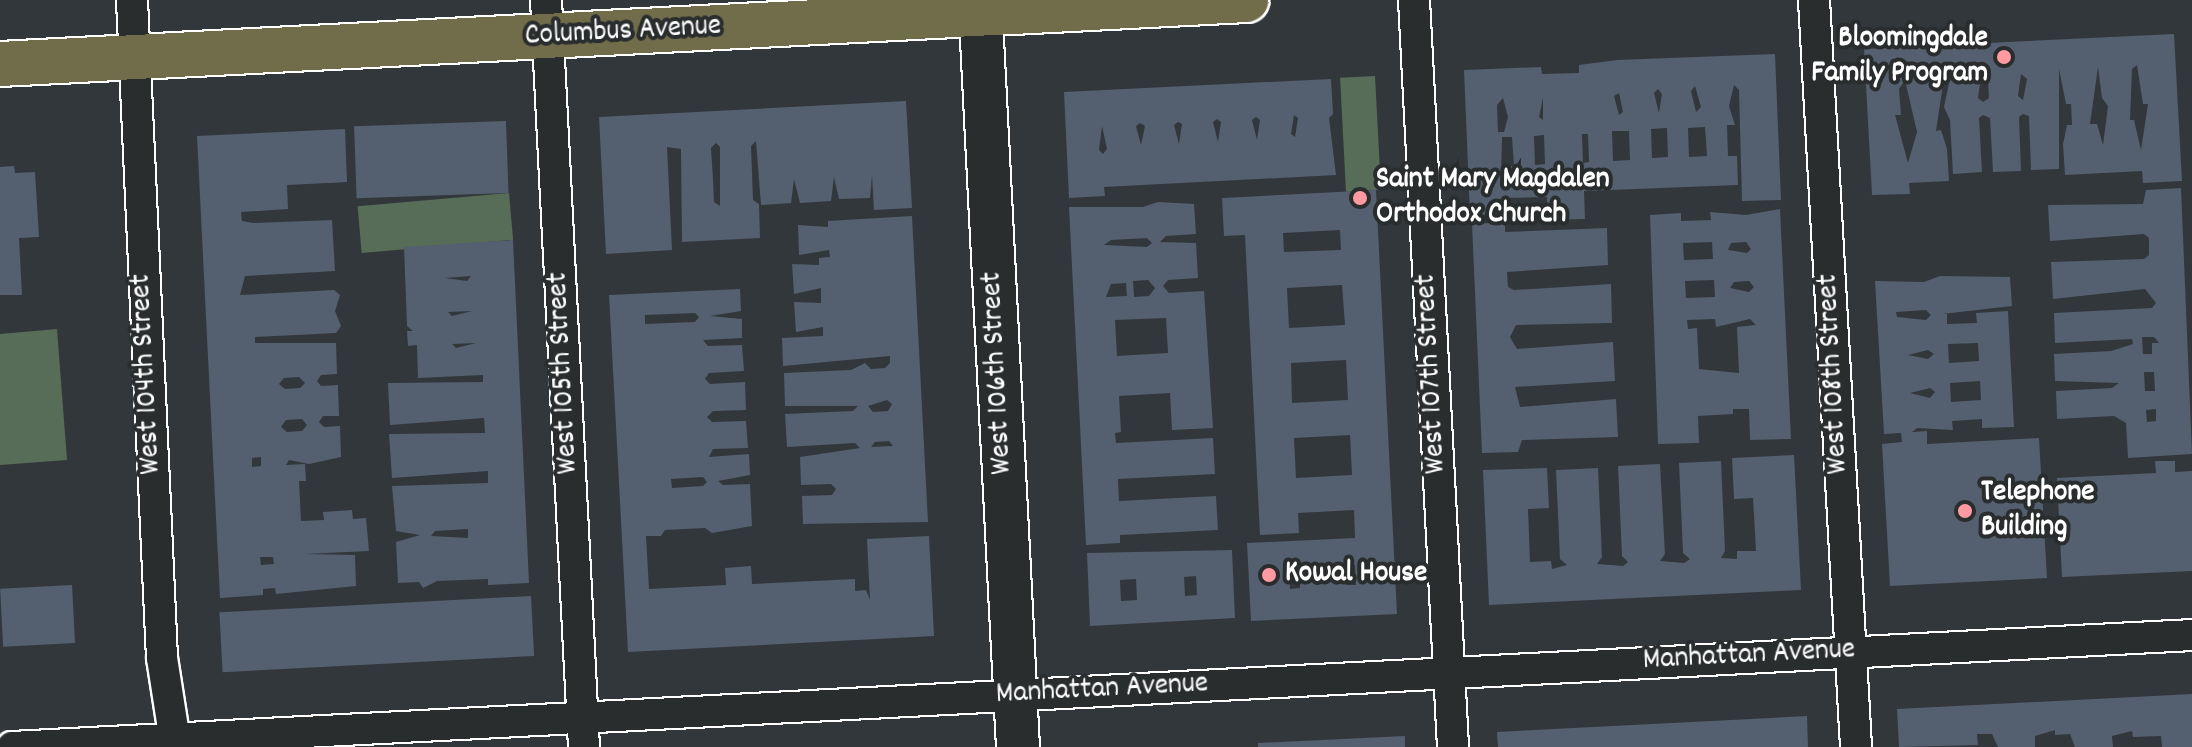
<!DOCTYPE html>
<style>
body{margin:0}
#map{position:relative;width:2192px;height:747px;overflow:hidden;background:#32373b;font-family:Dekko,sans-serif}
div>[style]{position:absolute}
.green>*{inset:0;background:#586d58;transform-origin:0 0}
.building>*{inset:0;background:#545f6f;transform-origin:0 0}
.roads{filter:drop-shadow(2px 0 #fff) drop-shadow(-2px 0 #fff) drop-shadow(0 2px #fff) drop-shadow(0 -2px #fff)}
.street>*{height:30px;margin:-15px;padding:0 15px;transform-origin:15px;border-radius:15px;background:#2a2d2e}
.secondary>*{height:42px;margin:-21px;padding:0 21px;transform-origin:21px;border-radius:21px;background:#2a2d2e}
.primary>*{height:44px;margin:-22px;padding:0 22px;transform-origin:22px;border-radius:22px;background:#716d4b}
.dots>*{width:22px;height:22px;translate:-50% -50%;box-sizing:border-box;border:4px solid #2a2d2e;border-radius:50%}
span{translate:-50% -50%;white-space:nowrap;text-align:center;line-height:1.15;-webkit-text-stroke:8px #2a2d2e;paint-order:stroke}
.street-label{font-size:30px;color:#fff}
.poi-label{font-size:30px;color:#fff;font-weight:700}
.right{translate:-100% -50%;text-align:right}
.left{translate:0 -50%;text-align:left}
</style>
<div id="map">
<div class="green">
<i style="left:1375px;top:76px;width:114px;height:35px;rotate:87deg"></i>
<i style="left:509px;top:193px;width:47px;height:152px;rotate:85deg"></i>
<i style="clip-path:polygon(57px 329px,67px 460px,0 465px,0 334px)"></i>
</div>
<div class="building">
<i style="clip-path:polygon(evenodd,2174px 34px,2182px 181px,2143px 183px,2142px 171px,2065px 175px,2063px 144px,2067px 125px,2072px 125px,2071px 104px,2066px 104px,2059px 69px,2059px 169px,2031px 170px,2029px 116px,2023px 114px,2019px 117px,2021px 171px,1993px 172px,1990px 118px,1983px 115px,1979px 118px,1982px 172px,1953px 174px,1950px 120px,1944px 107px,1949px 83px,1944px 78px,1936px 131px,1941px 130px,1947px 149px,1949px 181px,1909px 183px,1910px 194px,1872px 195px,1864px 49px,2174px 34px,2137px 65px,2143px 104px,2148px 104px,2141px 150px,2134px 120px,2130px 120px,2132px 69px,2137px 65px,2174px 34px,2098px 67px,2102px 98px,2108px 106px,2103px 145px,2097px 124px,2090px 124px,2098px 67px,2174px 34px,2021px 74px,2027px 79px,2023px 100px,2018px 96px,2021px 74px,2174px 34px,1981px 76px,1988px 80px,1989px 98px,1983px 102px,1978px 98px,1981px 76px,2174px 34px,1905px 80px,1917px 132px,1908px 163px,1895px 115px,1901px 115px,1899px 89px,1905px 80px)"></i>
<i style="clip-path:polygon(evenodd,1775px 54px,1781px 200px,1742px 201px,1739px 90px,1734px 85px,1729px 106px,1735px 125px,1727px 125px,1728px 156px,1737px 156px,1738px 185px,1584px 191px,1585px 219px,1547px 220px,1547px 197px,1507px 198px,1508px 214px,1470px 215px,1464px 70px,1541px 67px,1542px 74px,1579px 73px,1579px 65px,1617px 60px,1775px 54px,1695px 86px,1701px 107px,1696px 112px,1691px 91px,1695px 86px,1775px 54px,1658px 89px,1662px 94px,1659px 113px,1654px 93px,1658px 89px,1775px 54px,1619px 93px,1623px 112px,1619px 115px,1614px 96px,1619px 93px,1775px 54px,1503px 98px,1508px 117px,1504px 132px,1498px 132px,1497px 105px,1503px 98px,1775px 54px,1543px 98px,1543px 120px,1539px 117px,1543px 98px,1775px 54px,1705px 127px,1707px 156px,1689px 157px,1688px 128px,1705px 127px,1775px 54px,1667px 128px,1668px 157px,1652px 158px,1651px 129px,1667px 128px,1775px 54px,1612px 131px,1629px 131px,1630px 160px,1613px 161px,1612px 131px,1775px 54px,1582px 134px,1588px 134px,1589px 162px,1583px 163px,1582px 134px,1775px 54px,1544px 135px,1545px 164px,1535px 165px,1534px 136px,1544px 135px,1775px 54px,1502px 137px,1512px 137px,1514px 166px,1505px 167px,1506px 184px,1501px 178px,1502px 137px)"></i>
<i style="clip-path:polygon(evenodd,1331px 79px,1333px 114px,1329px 118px,1336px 175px,1104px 187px,1105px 196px,1069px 198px,1064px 92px,1331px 79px,1294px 115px,1298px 118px,1295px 137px,1291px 134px,1294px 115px,1331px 79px,1256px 117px,1260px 120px,1257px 140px,1252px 120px,1256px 117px,1331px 79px,1217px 119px,1221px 122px,1218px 142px,1213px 122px,1217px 119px,1331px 79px,1178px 122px,1182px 124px,1179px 144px,1174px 125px,1178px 122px,1331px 79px,1140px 123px,1145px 126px,1141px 145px,1136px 126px,1140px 123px,1331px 79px,1102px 126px,1107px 149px,1103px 154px,1099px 150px,1102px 126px)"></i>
<i style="clip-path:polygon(evenodd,906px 101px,912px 208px,874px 210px,872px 175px,870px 198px,839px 199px,834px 177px,831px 201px,800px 203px,794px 179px,791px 203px,761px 205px,756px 141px,751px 146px,753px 200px,759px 204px,760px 238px,682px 242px,681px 149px,667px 147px,672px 250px,606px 254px,599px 117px,906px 101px,716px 143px,720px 147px,720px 206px,714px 202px,713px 179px,711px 148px,716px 143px)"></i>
<i style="left:506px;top:121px;width:72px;height:152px;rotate:88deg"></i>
<i style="clip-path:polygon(evenodd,345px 129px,347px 182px,287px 185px,288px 209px,241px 212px,242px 221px,253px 223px,332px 220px,335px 271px,245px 276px,240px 295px,334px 290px,340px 295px,335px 311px,341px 326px,336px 333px,255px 337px,255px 343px,336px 343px,337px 374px,321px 375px,317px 381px,321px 386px,338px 385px,339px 416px,323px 416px,319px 422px,324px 427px,340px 426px,341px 457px,309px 464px,289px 460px,286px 465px,305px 464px,306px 481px,299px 481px,301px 521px,324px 520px,323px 512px,352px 510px,353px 519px,366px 518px,369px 551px,306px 554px,355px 555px,356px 586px,276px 594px,275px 588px,263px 589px,263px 595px,220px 598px,197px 136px,345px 129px,299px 377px,305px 383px,300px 388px,285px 389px,279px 384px,284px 378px,299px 377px,345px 129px,302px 419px,307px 425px,302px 431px,287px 432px,281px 427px,286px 420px,302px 419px,345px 129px,261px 457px,261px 466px,252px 467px,252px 458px,261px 457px,345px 129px,260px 557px,273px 557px,274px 564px,261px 565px,260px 557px)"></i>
<i style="clip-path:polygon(14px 166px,15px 173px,35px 172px,39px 237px,19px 238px,22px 295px,0 295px,0 167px)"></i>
<i style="clip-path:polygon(evenodd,2181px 188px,2192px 454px,2128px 458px,2126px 423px,2114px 416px,2057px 419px,2056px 391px,2112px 388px,2119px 383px,2055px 381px,2054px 354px,2111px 351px,2133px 344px,2132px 339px,2055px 343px,2054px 313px,2152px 308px,2156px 303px,2145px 289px,2053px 299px,2051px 262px,2144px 259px,2149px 255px,2149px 238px,2144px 234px,2050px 241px,2048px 205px,2143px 204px,2146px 190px,2181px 188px,2142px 337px,2154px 337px,2159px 343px,2152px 343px,2152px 354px,2143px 354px,2142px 337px,2181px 188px,2144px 372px,2154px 372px,2155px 391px,2145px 391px,2144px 372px,2181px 188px,2156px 409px,2156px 421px,2147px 422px,2146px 410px,2156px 409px)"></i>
<i style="clip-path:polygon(evenodd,1376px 190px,1397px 614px,1251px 621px,1247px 543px,1355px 538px,1354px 510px,1298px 513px,1299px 533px,1260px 535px,1245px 235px,1224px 236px,1222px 198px,1376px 190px,1340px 230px,1341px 250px,1284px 252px,1283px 233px,1340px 230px,1376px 190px,1342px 285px,1345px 325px,1289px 328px,1287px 288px,1342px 285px,1376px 190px,1346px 360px,1348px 400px,1292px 403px,1291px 363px,1346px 360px,1376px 190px,1350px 435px,1352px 475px,1296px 478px,1294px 438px,1350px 435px,1376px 190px,1345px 565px,1355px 565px,1356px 585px,1346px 585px,1345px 565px,1376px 190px,1311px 567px,1311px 579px,1300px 580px,1300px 588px,1290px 589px,1289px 569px,1311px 567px)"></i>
<i style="clip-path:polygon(evenodd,1158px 202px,1194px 204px,1196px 234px,1166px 236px,1160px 242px,1196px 243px,1198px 278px,1168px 280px,1163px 286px,1169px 293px,1204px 291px,1213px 428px,1172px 430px,1170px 393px,1119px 396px,1121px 432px,1115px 433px,1116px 443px,1213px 438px,1215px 474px,1118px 479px,1119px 501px,1216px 496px,1218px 530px,1120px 535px,1120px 543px,1086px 545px,1069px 207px,1143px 207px,1158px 202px,1147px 238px,1152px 243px,1147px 247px,1104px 245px,1111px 240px,1147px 238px,1158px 202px,1148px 280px,1155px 288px,1149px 296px,1134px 297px,1133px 281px,1148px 280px,1158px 202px,1126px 283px,1127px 296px,1106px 297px,1111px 284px,1126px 283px,1158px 202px,1166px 318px,1168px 353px,1117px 356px,1115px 320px,1166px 318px)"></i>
<i style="clip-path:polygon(evenodd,1780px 209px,1791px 439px,1750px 440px,1749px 409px,1733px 409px,1733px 414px,1698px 416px,1699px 443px,1658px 444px,1650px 215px,1681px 213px,1681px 221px,1711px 220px,1710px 212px,1746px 215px,1780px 209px,1712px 242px,1713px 259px,1684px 260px,1683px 243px,1712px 242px,1780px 209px,1746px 242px,1751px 249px,1747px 253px,1728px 250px,1731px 243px,1746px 242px,1780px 209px,1714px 280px,1715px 297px,1686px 298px,1685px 281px,1714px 280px,1780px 209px,1749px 281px,1754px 287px,1749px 292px,1730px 288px,1734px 282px,1749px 281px,1780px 209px,1715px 319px,1716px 327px,1750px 319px,1756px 325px,1737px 327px,1739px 373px,1699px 369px,1697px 328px,1688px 329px,1687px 320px,1715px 319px)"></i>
<i style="clip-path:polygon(evenodd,912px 216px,928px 522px,803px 524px,802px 496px,832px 495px,836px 489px,831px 484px,801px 485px,800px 457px,860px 448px,855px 443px,787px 447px,785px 414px,853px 411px,858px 406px,785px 406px,784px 373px,851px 370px,865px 363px,871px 369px,885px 368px,890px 363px,890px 356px,783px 366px,782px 338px,823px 336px,823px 327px,796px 332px,794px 302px,821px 303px,821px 288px,794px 294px,792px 264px,819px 265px,819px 258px,830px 257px,829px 250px,799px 255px,798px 225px,828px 227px,828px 221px,912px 216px,887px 400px,892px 404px,888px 411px,873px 412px,868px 406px,887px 400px,912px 216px,889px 441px,893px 446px,871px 447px,875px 442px,889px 441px)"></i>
<i style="clip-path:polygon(1505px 222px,1505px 232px,1607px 228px,1608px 265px,1507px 272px,1508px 287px,1514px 290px,1611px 284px,1612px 323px,1516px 325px,1510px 337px,1517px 349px,1613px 342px,1615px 381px,1515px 387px,1520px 407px,1616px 399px,1618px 437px,1522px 440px,1518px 452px,1482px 453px,1472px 224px)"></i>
<i style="clip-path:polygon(evenodd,513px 240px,529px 583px,488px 585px,488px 579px,437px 581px,423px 588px,419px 582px,398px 583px,396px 542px,420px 535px,396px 531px,392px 486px,488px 483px,488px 471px,392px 478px,389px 434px,485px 433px,484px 418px,390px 425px,388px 383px,483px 382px,483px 375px,418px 378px,417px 345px,408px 346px,407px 331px,413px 331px,407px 326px,404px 247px,513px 240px,471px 276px,467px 281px,445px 278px,471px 276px,513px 240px,472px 311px,452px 316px,448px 312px,472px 311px,513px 240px,476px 343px,456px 348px,452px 344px,476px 343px,513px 240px,468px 529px,468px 538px,431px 536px,435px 531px,468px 529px)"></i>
<i style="clip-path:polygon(evenodd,1940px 276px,2010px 277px,2012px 306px,1942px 314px,1947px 314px,1947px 324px,1977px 323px,1976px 313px,2008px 311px,2014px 427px,1982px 428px,1982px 419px,1952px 421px,1953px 430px,1917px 428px,1912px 432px,1927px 431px,1927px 444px,2039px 438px,2047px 578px,1890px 586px,1882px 444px,1902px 442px,1901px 433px,1884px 434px,1875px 281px,1924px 282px,1940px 276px,1926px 310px,1931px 315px,1926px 320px,1897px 317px,1896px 312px,1926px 310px,1940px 276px,1978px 343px,1979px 361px,1949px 363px,1948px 344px,1978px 343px,1940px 276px,1928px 350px,1934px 354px,1928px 359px,1908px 355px,1928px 350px,1940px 276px,1980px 381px,1981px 400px,1951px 402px,1950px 383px,1980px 381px,1940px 276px,1930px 388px,1935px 392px,1930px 398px,1910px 393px,1930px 388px)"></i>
<i style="clip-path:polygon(evenodd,740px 289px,741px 311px,710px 316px,742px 319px,742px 338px,703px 340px,708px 346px,742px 345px,744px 371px,709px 373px,705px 379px,710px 384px,745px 382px,746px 410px,713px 411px,707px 417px,712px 422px,746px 421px,748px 448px,713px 449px,709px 457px,749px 454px,750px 475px,718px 481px,723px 485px,750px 484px,752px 526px,712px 533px,705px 528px,665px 530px,661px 536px,646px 536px,649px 589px,726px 585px,725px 568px,751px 566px,752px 584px,855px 579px,855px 591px,866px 590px,870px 600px,867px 539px,929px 536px,934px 636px,628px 652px,609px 295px,740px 289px,695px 313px,699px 317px,695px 322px,645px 324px,645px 315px,695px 313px,740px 289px,703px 477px,707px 482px,703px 486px,672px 488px,671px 479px,703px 477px)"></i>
<i style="clip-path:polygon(1794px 455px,1801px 590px,1489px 605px,1483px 470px,1547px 468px,1549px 508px,1528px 509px,1530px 562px,1551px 561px,1552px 569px,1567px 565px,1560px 559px,1556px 470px,1598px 468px,1602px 557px,1597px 564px,1623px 566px,1628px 562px,1622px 556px,1618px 466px,1660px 464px,1665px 554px,1660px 561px,1684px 563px,1690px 559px,1683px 553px,1679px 463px,1721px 461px,1725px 551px,1721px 558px,1737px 559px,1737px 551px,1756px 551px,1753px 498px,1734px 499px,1732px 458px)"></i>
<i style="clip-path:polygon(2155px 461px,2175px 461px,2175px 472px,2192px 471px,2192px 571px,2062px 577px,2057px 478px,2156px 473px)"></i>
<i style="clip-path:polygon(evenodd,1232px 550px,1235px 618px,1090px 626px,1087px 553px,1232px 550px,1196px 576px,1197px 595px,1185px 596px,1184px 577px,1196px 576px,1232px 550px,1136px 579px,1137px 600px,1121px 601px,1120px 580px,1136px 579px)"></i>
<i style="left:72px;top:585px;width:58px;height:72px;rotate:87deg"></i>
<i style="left:531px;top:596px;width:60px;height:312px;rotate:87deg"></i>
<i style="clip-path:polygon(2192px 694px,2192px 747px,2162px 747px,2161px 736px,2133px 737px,2132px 731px,2112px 736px,2113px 747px,2075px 747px,2070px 734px,2055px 735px,2055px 730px,2035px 736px,2035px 747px,1998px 747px,1992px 734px,1977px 734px,1978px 745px,1899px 747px,1897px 709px)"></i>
<i style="clip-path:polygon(1807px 716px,1808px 747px,1498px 747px,1497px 732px)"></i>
<i style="clip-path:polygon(1405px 736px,1405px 747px,1258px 747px,1258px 743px)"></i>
</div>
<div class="roads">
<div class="street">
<i style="left:132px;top:0;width:659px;rotate:87.39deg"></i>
<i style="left:162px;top:658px;width:90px;rotate:81.1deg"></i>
<i style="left:546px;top:0;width:748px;rotate:87.09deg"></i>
<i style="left:1414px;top:0;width:748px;rotate:87.01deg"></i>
<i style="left:1814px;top:0;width:748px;rotate:86.78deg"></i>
<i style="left:12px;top:747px;width:2183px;rotate:-2.94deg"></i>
</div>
<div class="secondary">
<i style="left:980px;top:0;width:748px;rotate:87.09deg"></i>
</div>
<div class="primary">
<i style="left:0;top:64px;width:1248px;rotate:-2.94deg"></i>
</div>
</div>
<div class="dots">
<i style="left:2004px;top:57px;background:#ff9aa2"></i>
<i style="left:1360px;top:198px;background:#ff9aa2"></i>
<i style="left:1965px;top:511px;background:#ff9aa2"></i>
<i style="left:1269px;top:575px;background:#ff9aa2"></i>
</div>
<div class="street-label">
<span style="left:623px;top:33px;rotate:-3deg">Columbus Avenue</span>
<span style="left:565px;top:373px;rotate:-93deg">West 105th Street</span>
<span style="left:999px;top:373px;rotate:-93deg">West 106th Street</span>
<span style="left:148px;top:374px;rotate:-93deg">West 104th Street</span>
<span style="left:1433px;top:374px;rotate:-93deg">West 107th Street</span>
<span style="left:1835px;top:374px;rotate:-93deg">West 108th Street</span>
<span style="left:1749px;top:657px;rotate:-3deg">Manhattan Avenue</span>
<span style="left:1102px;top:691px;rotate:-3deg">Manhattan Avenue</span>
</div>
<div class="poi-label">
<span class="right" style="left:1988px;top:57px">Bloomingdale<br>Family Program</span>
<span class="left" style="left:1376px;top:198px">Saint Mary Magdalen<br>Orthodox Church</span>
<span class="left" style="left:1981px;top:511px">Telephone<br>Building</span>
<span class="left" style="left:1285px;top:575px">Kowal House</span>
</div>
</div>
